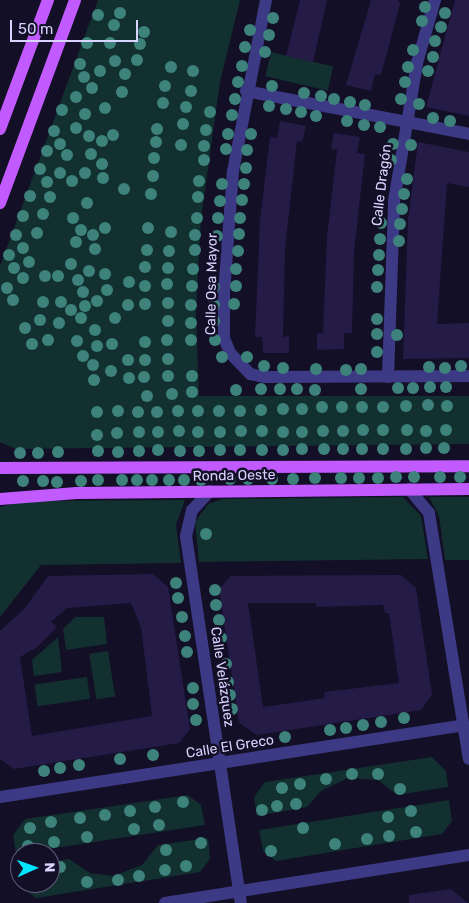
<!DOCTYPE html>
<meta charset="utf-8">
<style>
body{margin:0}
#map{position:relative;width:469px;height:903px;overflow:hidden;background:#130f26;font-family:Rubik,sans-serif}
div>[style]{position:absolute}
.green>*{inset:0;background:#12302f;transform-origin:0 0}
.building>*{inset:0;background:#241b47}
.minor>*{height:12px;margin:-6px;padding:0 6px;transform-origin:6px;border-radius:6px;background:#3d3a85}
.major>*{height:12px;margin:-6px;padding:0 6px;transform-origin:6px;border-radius:6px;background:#c25bff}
.trees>*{width:12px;height:12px;margin:-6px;border-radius:50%;background:#3d827b}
span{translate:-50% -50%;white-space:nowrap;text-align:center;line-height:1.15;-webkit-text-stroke:5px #130f26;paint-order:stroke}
.street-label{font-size:14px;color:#d9d4ff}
.north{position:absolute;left:10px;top:843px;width:50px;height:50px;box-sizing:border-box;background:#130f26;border:1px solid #625e7d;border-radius:50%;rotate:88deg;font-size:14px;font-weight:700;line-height:20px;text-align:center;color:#d9d4ff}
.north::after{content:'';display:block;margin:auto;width:18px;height:22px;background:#00e5ff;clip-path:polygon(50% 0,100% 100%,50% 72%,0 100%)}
.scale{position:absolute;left:10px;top:20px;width:128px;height:22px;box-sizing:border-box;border:2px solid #d9d4ff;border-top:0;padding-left:6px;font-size:15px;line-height:18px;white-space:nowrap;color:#d9d4ff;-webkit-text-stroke:4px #130f26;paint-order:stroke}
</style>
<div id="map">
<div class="green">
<i style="clip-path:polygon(98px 0,240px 0,220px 82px,201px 219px,196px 311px,199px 396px,469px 396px,469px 444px,16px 449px,0 442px,0 266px)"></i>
<i style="left:271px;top:52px;width:64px;height:25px;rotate:13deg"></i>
<i style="clip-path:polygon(403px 497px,421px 516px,428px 559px,199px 562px,195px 522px,208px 504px,222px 499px)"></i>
<i style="clip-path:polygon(429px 497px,469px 497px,469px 560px,445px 560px,439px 516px)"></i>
<i style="clip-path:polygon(185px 500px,176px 525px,181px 563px,41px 565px,0 617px,0 507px,26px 501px)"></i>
<i style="clip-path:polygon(75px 617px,104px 617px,107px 644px,66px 650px,63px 629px)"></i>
<i style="clip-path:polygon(58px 637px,62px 672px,34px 676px,32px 660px)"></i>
<i style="left:108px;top:651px;width:46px;height:19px;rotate:81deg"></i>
<i style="left:87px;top:677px;width:22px;height:53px;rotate:82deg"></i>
<i style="clip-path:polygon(432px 757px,446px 771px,448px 787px,397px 795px,378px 780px,348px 778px,321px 791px,307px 807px,257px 816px,254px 797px,265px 782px)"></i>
<i style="clip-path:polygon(188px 795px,201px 805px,205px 825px,16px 854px,13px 835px,25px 819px)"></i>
<i style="clip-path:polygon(449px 800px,452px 821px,442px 834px,276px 861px,263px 851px,259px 830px)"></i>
<i style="clip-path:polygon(208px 838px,210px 859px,200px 872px,36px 898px,23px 888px,22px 883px,50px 883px,50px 862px,69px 859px,90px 873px,113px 876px,142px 865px,158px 845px)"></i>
</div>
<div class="building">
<i style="clip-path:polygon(300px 0,327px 0,313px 62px,286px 56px)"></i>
<i style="clip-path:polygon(371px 0,398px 0,400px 4px,381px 75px,375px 74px,371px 91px,346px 85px)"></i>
<i style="clip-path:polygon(455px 0,469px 0,469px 116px,426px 107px)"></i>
<i style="clip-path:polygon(280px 121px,306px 126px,302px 142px,297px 141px,285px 249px,283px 337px,289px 336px,289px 353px,263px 353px,262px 337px,255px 337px,260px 220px,270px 137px,277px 138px)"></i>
<i style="clip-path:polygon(334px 133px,360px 137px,357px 153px,365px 154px,354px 252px,352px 333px,344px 333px,344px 349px,317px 350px,317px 333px,323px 333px,327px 237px,337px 150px,331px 149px)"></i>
<i style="clip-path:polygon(418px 142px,469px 152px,469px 187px,447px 183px,437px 324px,469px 323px,469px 358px,403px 359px,408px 220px)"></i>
<i style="clip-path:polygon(evenodd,153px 574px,168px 587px,190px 729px,179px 743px,14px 769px,0 759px,0 631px,25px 608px,48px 576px,153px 574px,131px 603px,141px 627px,152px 716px,32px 736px,20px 657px,36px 648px,57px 627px,51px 622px,67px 608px,131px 603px)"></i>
<i style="clip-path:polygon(evenodd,401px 575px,416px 588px,432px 695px,421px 710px,257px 735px,239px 723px,219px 589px,231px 576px,401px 575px,248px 603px,316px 603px,316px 607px,383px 605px,385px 613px,389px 613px,399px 683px,324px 692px,325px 698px,263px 707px,248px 603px)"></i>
<i style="clip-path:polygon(451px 889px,468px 903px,409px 903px,409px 895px)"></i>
</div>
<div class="minor">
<i style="left:266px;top:0;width:174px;rotate:100.9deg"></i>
<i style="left:233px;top:171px;width:124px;rotate:94.2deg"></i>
<i style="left:224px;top:295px;width:43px;rotate:90deg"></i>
<i style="left:224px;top:338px;width:16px;rotate:68deg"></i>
<i style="left:230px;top:353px;width:29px;rotate:46deg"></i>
<i style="left:250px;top:374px;width:16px;rotate:11deg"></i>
<i style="left:266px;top:377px;width:203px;rotate:-0.3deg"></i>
<i style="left:246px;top:91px;width:227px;rotate:10.9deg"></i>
<i style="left:388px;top:377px;width:176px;rotate:-88deg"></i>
<i style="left:394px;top:201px;width:140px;rotate:-80.5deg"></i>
<i style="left:417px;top:63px;width:66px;rotate:-74.1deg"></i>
<i style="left:409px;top:489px;width:31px;rotate:50deg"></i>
<i style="left:429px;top:513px;width:249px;rotate:80.8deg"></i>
<i style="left:210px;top:491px;width:26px;rotate:133deg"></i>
<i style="left:192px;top:510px;width:27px;rotate:103deg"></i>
<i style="left:186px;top:536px;width:371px;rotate:81.5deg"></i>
<i style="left:0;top:797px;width:470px;rotate:-8.8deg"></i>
<i style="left:165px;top:903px;width:308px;rotate:-9deg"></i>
</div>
<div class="major">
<i style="left:0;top:129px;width:138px;rotate:-69.6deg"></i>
<i style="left:0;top:203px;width:216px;rotate:-69.7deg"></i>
<i style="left:0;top:468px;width:469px;rotate:-0.2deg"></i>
<i style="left:0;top:499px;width:77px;rotate:-4.5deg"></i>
<i style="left:77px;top:493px;width:392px;rotate:-0.6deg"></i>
</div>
<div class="trees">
<i style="left:425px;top:7px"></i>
<i style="left:120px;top:13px"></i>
<i style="left:445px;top:13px"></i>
<i style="left:98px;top:15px"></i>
<i style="left:273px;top:18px"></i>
<i style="left:422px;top:21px"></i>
<i style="left:114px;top:25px"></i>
<i style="left:441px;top:27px"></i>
<i style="left:250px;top:30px"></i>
<i style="left:144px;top:32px"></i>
<i style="left:269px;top:35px"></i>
<i style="left:435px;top:41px"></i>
<i style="left:87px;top:43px"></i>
<i style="left:110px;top:43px"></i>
<i style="left:140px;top:44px"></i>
<i style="left:245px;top:47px"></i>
<i style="left:413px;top:50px"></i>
<i style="left:265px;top:52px"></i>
<i style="left:433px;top:57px"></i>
<i style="left:137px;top:60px"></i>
<i style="left:115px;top:61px"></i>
<i style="left:80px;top:64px"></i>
<i style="left:242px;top:66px"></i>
<i style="left:171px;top:67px"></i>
<i style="left:408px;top:67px"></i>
<i style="left:100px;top:71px"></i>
<i style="left:193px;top:71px"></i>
<i style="left:428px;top:71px"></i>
<i style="left:125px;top:74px"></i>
<i style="left:84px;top:77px"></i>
<i style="left:238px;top:82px"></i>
<i style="left:405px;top:82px"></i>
<i style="left:165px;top:86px"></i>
<i style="left:272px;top:86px"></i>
<i style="left:92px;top:88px"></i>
<i style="left:191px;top:91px"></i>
<i style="left:122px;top:92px"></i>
<i style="left:304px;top:93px"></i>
<i style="left:321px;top:96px"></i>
<i style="left:76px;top:97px"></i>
<i style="left:235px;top:99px"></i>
<i style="left:334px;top:99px"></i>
<i style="left:401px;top:99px"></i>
<i style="left:350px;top:102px"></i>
<i style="left:163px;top:103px"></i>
<i style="left:419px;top:104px"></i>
<i style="left:365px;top:105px"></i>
<i style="left:269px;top:106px"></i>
<i style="left:186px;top:107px"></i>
<i style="left:105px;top:108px"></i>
<i style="left:286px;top:109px"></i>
<i style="left:62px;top:110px"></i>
<i style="left:210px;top:112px"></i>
<i style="left:301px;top:112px"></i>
<i style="left:85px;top:114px"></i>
<i style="left:232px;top:115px"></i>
<i style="left:316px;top:116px"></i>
<i style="left:433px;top:118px"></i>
<i style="left:347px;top:121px"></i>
<i style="left:450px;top:121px"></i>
<i style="left:183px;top:124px"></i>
<i style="left:364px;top:125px"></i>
<i style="left:380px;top:127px"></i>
<i style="left:76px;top:128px"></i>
<i style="left:157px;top:129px"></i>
<i style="left:206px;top:130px"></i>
<i style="left:54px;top:131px"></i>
<i style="left:228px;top:134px"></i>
<i style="left:251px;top:134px"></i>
<i style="left:113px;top:135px"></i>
<i style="left:89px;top:136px"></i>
<i style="left:102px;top:141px"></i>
<i style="left:156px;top:142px"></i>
<i style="left:60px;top:144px"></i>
<i style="left:393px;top:144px"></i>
<i style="left:181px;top:145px"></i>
<i style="left:411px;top:145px"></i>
<i style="left:204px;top:146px"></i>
<i style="left:226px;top:149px"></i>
<i style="left:247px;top:150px"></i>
<i style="left:47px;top:151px"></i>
<i style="left:91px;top:154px"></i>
<i style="left:67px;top:155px"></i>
<i style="left:154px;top:158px"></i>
<i style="left:204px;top:160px"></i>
<i style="left:391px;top:160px"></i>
<i style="left:102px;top:164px"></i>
<i style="left:246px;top:168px"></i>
<i style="left:40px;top:169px"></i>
<i style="left:60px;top:173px"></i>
<i style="left:85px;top:173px"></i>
<i style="left:153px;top:176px"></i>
<i style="left:103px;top:178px"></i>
<i style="left:407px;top:179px"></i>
<i style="left:72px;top:181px"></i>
<i style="left:199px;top:181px"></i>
<i style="left:47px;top:182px"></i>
<i style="left:222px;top:184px"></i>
<i style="left:244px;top:184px"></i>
<i style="left:124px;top:189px"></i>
<i style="left:151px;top:194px"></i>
<i style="left:404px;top:194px"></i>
<i style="left:30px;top:196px"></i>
<i style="left:50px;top:197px"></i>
<i style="left:198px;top:197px"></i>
<i style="left:242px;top:200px"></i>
<i style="left:220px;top:201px"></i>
<i style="left:87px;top:203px"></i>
<i style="left:402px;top:209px"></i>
<i style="left:43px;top:214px"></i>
<i style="left:23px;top:216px"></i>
<i style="left:73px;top:218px"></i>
<i style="left:197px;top:218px"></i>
<i style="left:218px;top:218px"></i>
<i style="left:240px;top:218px"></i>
<i style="left:381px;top:223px"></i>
<i style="left:400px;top:224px"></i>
<i style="left:105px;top:228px"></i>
<i style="left:148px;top:228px"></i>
<i style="left:81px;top:230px"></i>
<i style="left:171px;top:232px"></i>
<i style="left:37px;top:233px"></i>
<i style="left:239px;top:234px"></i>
<i style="left:16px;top:235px"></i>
<i style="left:93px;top:235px"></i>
<i style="left:195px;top:235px"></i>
<i style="left:217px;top:236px"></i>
<i style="left:380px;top:239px"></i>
<i style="left:399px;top:241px"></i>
<i style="left:76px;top:242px"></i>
<i style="left:23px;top:248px"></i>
<i style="left:95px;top:249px"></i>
<i style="left:147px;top:250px"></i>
<i style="left:195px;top:250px"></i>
<i style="left:169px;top:251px"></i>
<i style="left:238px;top:251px"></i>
<i style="left:9px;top:255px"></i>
<i style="left:379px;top:255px"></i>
<i style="left:29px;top:262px"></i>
<i style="left:71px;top:264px"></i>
<i style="left:145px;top:267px"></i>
<i style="left:14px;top:268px"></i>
<i style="left:168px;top:268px"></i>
<i style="left:193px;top:269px"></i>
<i style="left:236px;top:269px"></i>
<i style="left:378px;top:270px"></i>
<i style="left:89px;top:271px"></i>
<i style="left:105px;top:274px"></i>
<i style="left:45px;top:276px"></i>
<i style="left:58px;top:276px"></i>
<i style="left:23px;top:278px"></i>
<i style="left:78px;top:280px"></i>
<i style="left:129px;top:282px"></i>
<i style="left:167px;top:284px"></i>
<i style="left:145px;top:286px"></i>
<i style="left:192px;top:286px"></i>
<i style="left:236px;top:286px"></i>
<i style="left:214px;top:287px"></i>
<i style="left:377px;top:287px"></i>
<i style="left:7px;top:288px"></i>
<i style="left:107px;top:290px"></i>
<i style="left:83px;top:292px"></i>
<i style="left:13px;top:300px"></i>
<i style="left:97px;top:301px"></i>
<i style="left:43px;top:302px"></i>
<i style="left:61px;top:302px"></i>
<i style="left:168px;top:303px"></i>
<i style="left:145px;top:304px"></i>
<i style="left:234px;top:304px"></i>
<i style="left:128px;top:305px"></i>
<i style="left:191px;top:305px"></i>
<i style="left:214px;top:305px"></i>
<i style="left:85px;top:306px"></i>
<i style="left:71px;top:310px"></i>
<i style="left:81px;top:318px"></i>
<i style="left:115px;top:318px"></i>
<i style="left:377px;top:319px"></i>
<i style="left:40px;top:320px"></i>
<i style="left:168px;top:321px"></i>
<i style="left:214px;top:321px"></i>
<i style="left:59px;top:323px"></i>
<i style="left:191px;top:323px"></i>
<i style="left:25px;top:328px"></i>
<i style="left:95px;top:330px"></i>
<i style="left:377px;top:334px"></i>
<i style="left:397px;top:335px"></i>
<i style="left:48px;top:340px"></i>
<i style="left:167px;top:340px"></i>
<i style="left:191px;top:340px"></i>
<i style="left:215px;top:340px"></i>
<i style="left:77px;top:341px"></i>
<i style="left:145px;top:342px"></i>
<i style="left:32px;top:344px"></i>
<i style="left:112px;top:344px"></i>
<i style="left:97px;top:346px"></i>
<i style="left:377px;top:352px"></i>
<i style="left:83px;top:356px"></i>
<i style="left:222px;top:357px"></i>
<i style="left:247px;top:357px"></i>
<i style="left:168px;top:359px"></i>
<i style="left:128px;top:360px"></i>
<i style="left:145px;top:360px"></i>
<i style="left:93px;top:365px"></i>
<i style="left:264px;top:366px"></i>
<i style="left:461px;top:366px"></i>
<i style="left:429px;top:367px"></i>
<i style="left:283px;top:368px"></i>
<i style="left:445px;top:368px"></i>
<i style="left:316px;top:369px"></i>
<i style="left:361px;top:369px"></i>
<i style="left:346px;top:370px"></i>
<i style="left:111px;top:371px"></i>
<i style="left:168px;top:376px"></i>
<i style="left:192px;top:376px"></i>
<i style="left:144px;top:377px"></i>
<i style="left:129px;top:378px"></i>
<i style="left:94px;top:380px"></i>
<i style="left:430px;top:387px"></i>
<i style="left:446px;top:387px"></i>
<i style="left:398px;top:388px"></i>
<i style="left:413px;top:388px"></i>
<i style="left:261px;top:389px"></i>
<i style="left:280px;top:389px"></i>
<i style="left:297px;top:389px"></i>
<i style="left:361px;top:389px"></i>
<i style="left:236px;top:390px"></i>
<i style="left:315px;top:390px"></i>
<i style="left:192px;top:392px"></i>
<i style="left:172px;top:394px"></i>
<i style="left:147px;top:396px"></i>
<i style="left:428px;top:405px"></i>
<i style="left:406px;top:406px"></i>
<i style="left:447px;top:406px"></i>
<i style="left:322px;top:407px"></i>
<i style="left:342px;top:407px"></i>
<i style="left:362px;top:407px"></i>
<i style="left:383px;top:407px"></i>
<i style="left:283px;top:409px"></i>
<i style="left:302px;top:409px"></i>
<i style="left:261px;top:410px"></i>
<i style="left:118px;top:411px"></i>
<i style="left:178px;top:411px"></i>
<i style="left:198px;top:411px"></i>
<i style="left:219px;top:411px"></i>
<i style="left:240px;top:411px"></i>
<i style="left:97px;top:412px"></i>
<i style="left:138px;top:412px"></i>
<i style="left:157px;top:412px"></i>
<i style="left:363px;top:430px"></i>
<i style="left:383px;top:430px"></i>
<i style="left:407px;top:430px"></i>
<i style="left:446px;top:430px"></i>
<i style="left:179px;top:431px"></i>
<i style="left:241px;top:431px"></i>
<i style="left:262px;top:431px"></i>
<i style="left:323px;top:431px"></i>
<i style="left:343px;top:431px"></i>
<i style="left:426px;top:431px"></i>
<i style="left:139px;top:432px"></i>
<i style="left:158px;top:432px"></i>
<i style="left:198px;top:432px"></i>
<i style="left:220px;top:432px"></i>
<i style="left:283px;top:432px"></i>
<i style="left:302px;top:432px"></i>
<i style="left:117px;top:433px"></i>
<i style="left:97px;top:435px"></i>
<i style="left:426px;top:448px"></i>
<i style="left:444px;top:448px"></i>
<i style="left:302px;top:449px"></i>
<i style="left:324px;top:449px"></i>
<i style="left:343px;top:449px"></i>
<i style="left:362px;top:449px"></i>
<i style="left:383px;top:449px"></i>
<i style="left:406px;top:449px"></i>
<i style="left:158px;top:450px"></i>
<i style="left:220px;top:450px"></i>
<i style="left:240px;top:450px"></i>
<i style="left:262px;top:450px"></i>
<i style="left:283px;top:450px"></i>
<i style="left:98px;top:451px"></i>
<i style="left:139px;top:451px"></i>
<i style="left:180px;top:451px"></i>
<i style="left:199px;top:451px"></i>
<i style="left:58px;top:452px"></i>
<i style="left:118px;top:452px"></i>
<i style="left:20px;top:453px"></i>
<i style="left:38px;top:453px"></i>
<i style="left:396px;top:477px"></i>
<i style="left:414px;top:477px"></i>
<i style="left:440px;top:477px"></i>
<i style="left:460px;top:477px"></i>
<i style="left:315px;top:478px"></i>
<i style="left:341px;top:478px"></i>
<i style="left:359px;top:478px"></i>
<i style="left:378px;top:478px"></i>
<i style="left:230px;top:479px"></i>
<i style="left:248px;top:479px"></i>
<i style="left:272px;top:479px"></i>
<i style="left:293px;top:479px"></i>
<i style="left:98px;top:480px"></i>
<i style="left:122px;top:480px"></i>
<i style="left:137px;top:480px"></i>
<i style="left:152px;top:480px"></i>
<i style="left:169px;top:480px"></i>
<i style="left:184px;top:480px"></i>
<i style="left:201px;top:480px"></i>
<i style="left:23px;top:481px"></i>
<i style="left:43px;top:481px"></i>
<i style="left:81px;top:481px"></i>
<i style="left:57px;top:482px"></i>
<i style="left:206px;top:534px"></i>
<i style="left:176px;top:583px"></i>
<i style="left:215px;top:590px"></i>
<i style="left:178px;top:598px"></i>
<i style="left:216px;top:605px"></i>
<i style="left:182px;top:617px"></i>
<i style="left:219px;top:620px"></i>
<i style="left:185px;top:636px"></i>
<i style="left:221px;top:638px"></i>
<i style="left:187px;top:652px"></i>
<i style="left:226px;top:664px"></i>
<i style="left:228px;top:682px"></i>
<i style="left:193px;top:688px"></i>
<i style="left:230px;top:695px"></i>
<i style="left:193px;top:704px"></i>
<i style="left:232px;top:709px"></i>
<i style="left:404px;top:718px"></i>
<i style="left:196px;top:720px"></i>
<i style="left:381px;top:722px"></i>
<i style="left:363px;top:725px"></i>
<i style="left:346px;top:728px"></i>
<i style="left:330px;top:730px"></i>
<i style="left:285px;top:737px"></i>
<i style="left:153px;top:755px"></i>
<i style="left:120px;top:759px"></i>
<i style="left:79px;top:765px"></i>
<i style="left:60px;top:768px"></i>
<i style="left:44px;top:771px"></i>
<i style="left:352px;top:774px"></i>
<i style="left:378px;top:774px"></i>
<i style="left:326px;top:779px"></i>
<i style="left:300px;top:784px"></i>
<i style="left:282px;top:788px"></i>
<i style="left:400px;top:789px"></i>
<i style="left:183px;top:802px"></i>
<i style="left:296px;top:804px"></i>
<i style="left:277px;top:806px"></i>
<i style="left:155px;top:807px"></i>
<i style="left:262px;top:810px"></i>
<i style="left:130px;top:811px"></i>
<i style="left:411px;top:811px"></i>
<i style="left:105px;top:815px"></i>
<i style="left:388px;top:817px"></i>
<i style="left:80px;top:818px"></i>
<i style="left:51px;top:822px"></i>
<i style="left:159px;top:825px"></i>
<i style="left:30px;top:828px"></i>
<i style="left:303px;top:828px"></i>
<i style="left:134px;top:829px"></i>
<i style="left:416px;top:832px"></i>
<i style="left:389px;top:836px"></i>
<i style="left:87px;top:837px"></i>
<i style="left:367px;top:839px"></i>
<i style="left:54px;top:842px"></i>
<i style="left:201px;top:843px"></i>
<i style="left:335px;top:844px"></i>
<i style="left:28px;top:846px"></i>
<i style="left:166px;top:850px"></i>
<i style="left:271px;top:851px"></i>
<i style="left:186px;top:866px"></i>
<i style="left:60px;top:867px"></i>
<i style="left:165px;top:870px"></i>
<i style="left:139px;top:876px"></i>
<i style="left:118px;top:880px"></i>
<i style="left:87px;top:882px"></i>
</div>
<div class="street-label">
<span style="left:382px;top:185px;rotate:-83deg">Calle Dragón</span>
<span style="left:212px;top:284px;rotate:-89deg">Calle Osa Mayor</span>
<span style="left:234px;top:476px;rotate:-1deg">Ronda Oeste</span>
<span style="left:222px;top:677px;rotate:82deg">Calle Velázquez</span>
<span style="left:230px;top:747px;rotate:-9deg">Calle El Greco</span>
</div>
<div class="north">N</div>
<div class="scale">50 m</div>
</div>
